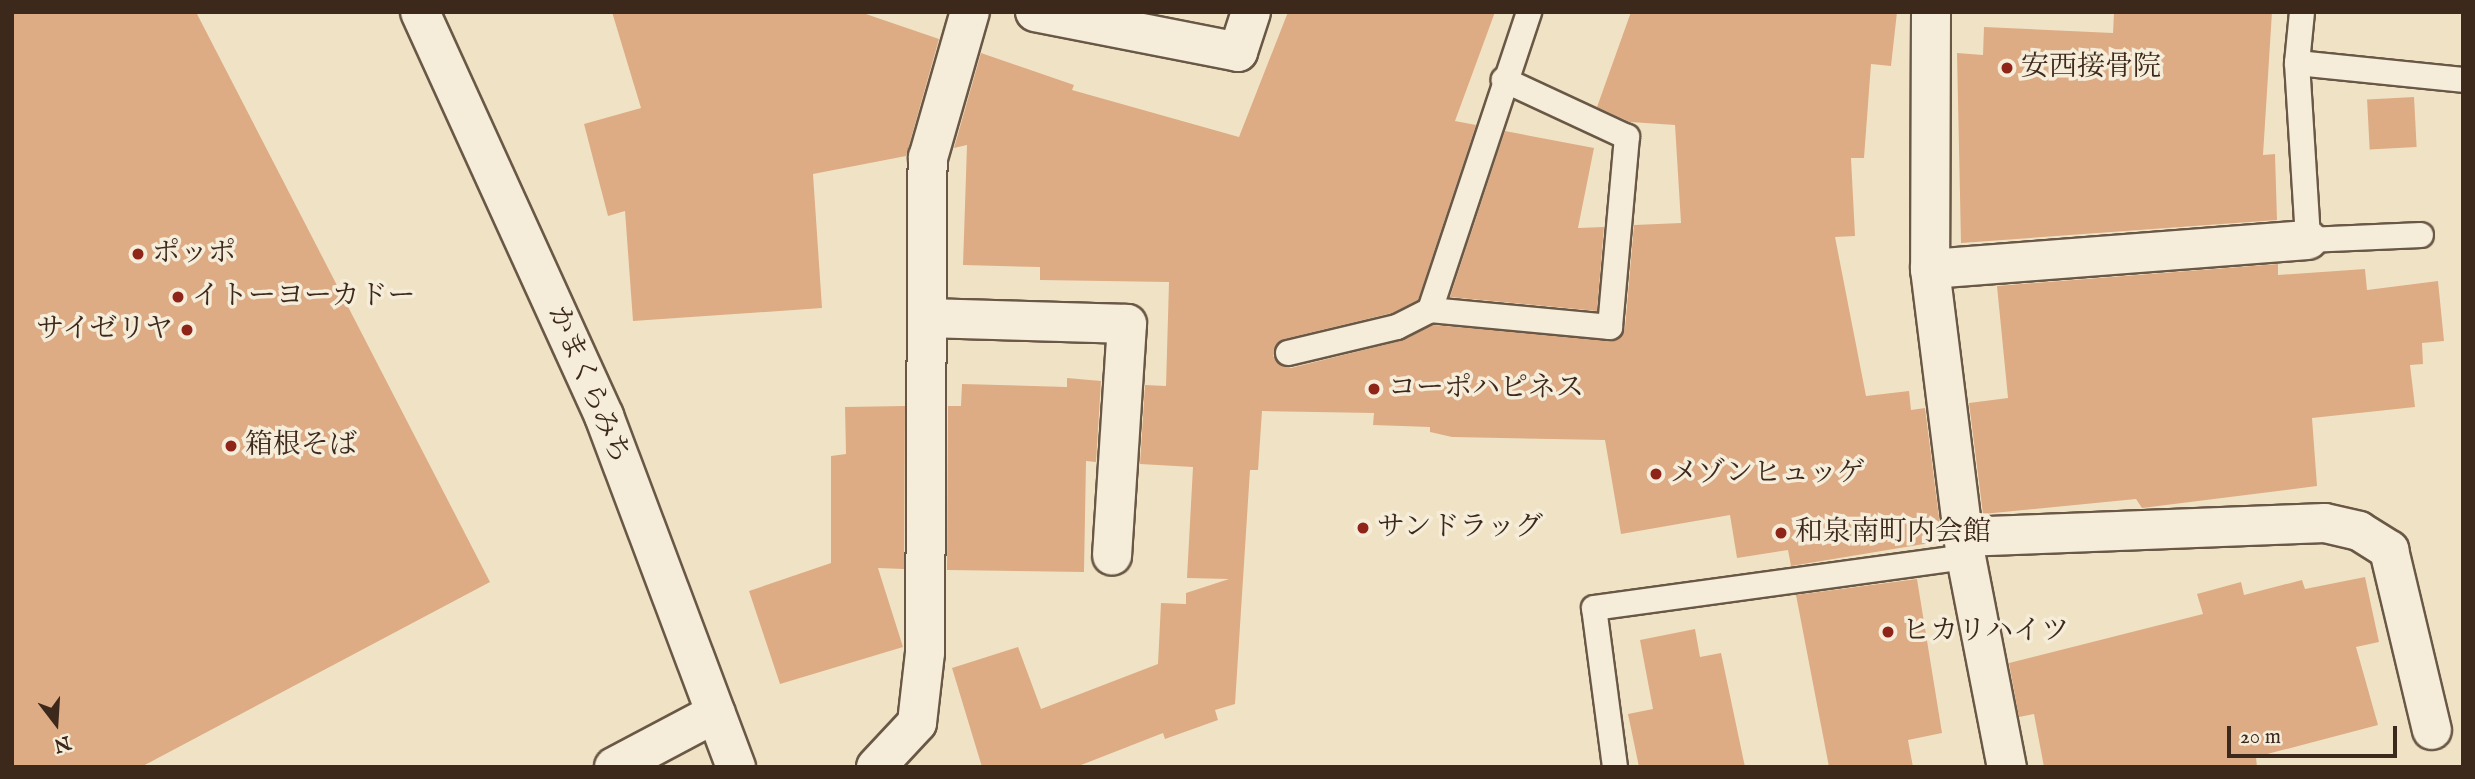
<!DOCTYPE html>
<meta charset="utf-8">
<style>
body{margin:0}
#map{position:relative;width:2475px;height:779px;overflow:hidden;background:#f0e3c5;font-family:"IM FELL English","Noto Serif JP",serif}
div>[style]{position:absolute}
.building>*{inset:0;background:#ddac85;transform-origin:0 0}
.roads{filter:drop-shadow(2px 0 #6a5846) drop-shadow(-2px 0 #6a5846) drop-shadow(0 2px #6a5846) drop-shadow(0 -2px #6a5846)}
.service>*{height:24px;margin:-12px;padding:0 12px;transform-origin:12px;border-radius:12px;background:#f5edd9}
.minor>*{height:38px;margin:-19px;padding:0 19px;transform-origin:19px;border-radius:19px;background:#f5edd9}
.secondary>*{height:38px;margin:-19px;padding:0 19px;transform-origin:19px;border-radius:19px;background:#f5edd9}
.dots>*{width:19px;height:19px;translate:-50% -50%;box-sizing:border-box;border:4px solid #f5edd9;border-radius:50%}
span{translate:-50% -50%;white-space:nowrap;text-align:center;line-height:1.15;-webkit-text-stroke:7px #f5edd9;paint-order:stroke}
.poi-label{font-size:28px;color:#3d291c}
.left{translate:0 -50%;text-align:left}
.right{translate:-100% -50%;text-align:right}
.street-label{font-size:28px;color:#3d291c}
.frame{position:absolute;inset:0;border:14px solid #3d291c;pointer-events:none}
.north{position:absolute;left:21px;top:688px;width:70px;height:70px;-webkit-text-stroke:5px #f5edd9;paint-order:stroke;rotate:163deg;font-size:19px;font-weight:700;line-height:28px;text-align:center;color:#3d291c}
.north::after{content:'';display:block;margin:auto;width:24px;height:32px;background:#3d291c;clip-path:polygon(50% 0,100% 100%,50% 72%,0 100%)}
.scale{position:absolute;left:2227px;top:726px;width:170px;height:32px;box-sizing:border-box;border:4px solid #3d291c;border-top:0;padding-left:9px;font-size:21px;line-height:24px;white-space:nowrap;color:#3d291c;-webkit-text-stroke:5px #f5edd9;paint-order:stroke}
</style>
<div id="map">
<div class="building">
<i style="clip-path:polygon(12px 12px,196px 12px,490px 582px,141px 767px,12px 767px)"></i>
<i style="clip-path:polygon(612px 12px,860px 12px,939px 39px,906px 156px,813px 174px,822px 308px,633px 321px,625px 211px,608px 216px,584px 124px,641px 108px)"></i>
<i style="clip-path:polygon(1288px 12px,1495px 12px,1455px 121px,1476px 125px,1418px 300px,1392px 313px,1284px 339px,1273px 356px,1291px 368px,1400px 341px,1433px 325px,1617px 340px,1625px 328px,1634px 225px,1681px 223px,1675px 125px,1630px 122px,1597px 107px,1631px 12px,1897px 12px,1891px 66px,1871px 64px,1864px 158px,1851px 158px,1855px 236px,1835px 237px,1866px 396px,1909px 391px,1911px 410px,1925px 408px,1942px 541px,1791px 566px,1788px 550px,1737px 558px,1730px 515px,1621px 534px,1605px 440px,1452px 437px,1430px 432px,1430px 427px,1373px 425px,1374px 413px,1262px 411px,1258px 470px,1250px 470px,1235px 704px,1215px 710px,1218px 720px,1165px 739px,1163px 733px,1076px 767px,982px 767px,952px 668px,1018px 647px,1041px 709px,1158px 664px,1161px 603px,1186px 604px,1186px 593px,1229px 579px,1187px 578px,1193px 467px,1140px 464px,1145px 385px,1166px 386px,1169px 282px,1040px 280px,1040px 267px,963px 265px,967px 145px,954px 148px,981px 53px,1074px 85px,1072px 90px,1239px 137px)"></i>
<i style="clip-path:polygon(2114px 12px,2272px 12px,2263px 155px,2275px 154px,2277px 220px,1961px 243px,1957px 53px,1983px 55px,1984px 27px,2113px 33px)"></i>
<i style="left:2414px;top:97px;width:50px;height:47px;rotate:87deg"></i>
<i style="clip-path:polygon(1505px 131px,1594px 148px,1578px 228px,1604px 227px,1597px 311px,1450px 297px)"></i>
<i style="clip-path:polygon(2278px 264px,2278px 275px,2365px 269px,2367px 290px,2438px 281px,2444px 341px,2422px 343px,2423px 364px,2410px 365px,2415px 407px,2312px 418px,2317px 486px,2142px 508px,2136px 499px,1983px 514px,1969px 403px,2008px 398px,1997px 286px)"></i>
<i style="clip-path:polygon(1067px 378px,1101px 381px,1096px 462px,1086px 461px,1084px 572px,947px 570px,948px 406px,961px 406px,962px 384px,1067px 387px)"></i>
<i style="clip-path:polygon(905px 406px,904px 569px,878px 568px,903px 647px,780px 684px,749px 591px,831px 563px,831px 456px,846px 454px,845px 407px)"></i>
<i style="clip-path:polygon(2365px 577px,2379px 642px,2356px 647px,2378px 725px,2256px 757px,2257px 767px,2044px 767px,2034px 714px,2019px 717px,2009px 663px,2203px 614px,2197px 594px,2241px 582px,2244px 595px,2302px 580px,2305px 589px)"></i>
<i style="clip-path:polygon(1917px 579px,1942px 733px,1908px 740px,1913px 767px,1829px 767px,1796px 595px)"></i>
<i style="clip-path:polygon(1695px 629px,1700px 657px,1721px 653px,1745px 767px,1639px 767px,1628px 714px,1653px 709px,1640px 640px)"></i>
</div>
<div class="roads">
<div class="service">
<i style="left:2302px;top:12px;width:51px;rotate:95.6deg"></i>
<i style="left:2297px;top:63px;width:177px;rotate:86.4deg"></i>
<i style="left:2308px;top:240px;width:113px;rotate:-2.5deg"></i>
<i style="left:2297px;top:63px;width:167px;rotate:5.8deg"></i>
<i style="left:1430px;top:310px;width:181px;rotate:5.4deg"></i>
<i style="left:1610px;top:327px;width:191px;rotate:-84.9deg"></i>
<i style="left:1627px;top:137px;width:136px;rotate:-155.1deg"></i>
<i style="left:1288px;top:353px;width:112px;rotate:-13.4deg"></i>
<i style="left:1397px;top:327px;width:37px;rotate:-27deg"></i>
<i style="left:1430px;top:310px;width:314px;rotate:-71.6deg"></i>
<i style="left:1615px;top:767px;width:160px;rotate:-97.5deg"></i>
<i style="left:1594px;top:608px;width:375px;rotate:-7.8deg"></i>
</div>
<div class="minor">
<i style="left:1035px;top:12px;width:207px;rotate:11.1deg"></i>
<i style="left:1238px;top:52px;width:42px;rotate:-72deg"></i>
<i style="left:1931px;top:12px;width:257px;rotate:90.2deg"></i>
<i style="left:1930px;top:269px;width:290px;rotate:82.9deg"></i>
<i style="left:1966px;top:557px;width:214px;rotate:79deg"></i>
<i style="left:1930px;top:269px;width:379px;rotate:-4.4deg"></i>
<i style="left:929px;top:318px;width:198px;rotate:1.7deg"></i>
<i style="left:1127px;top:324px;width:232px;rotate:93.7deg"></i>
<i style="left:1963px;top:537px;width:362px;rotate:-2.2deg"></i>
<i style="left:2325px;top:523px;width:35px;rotate:13deg"></i>
<i style="left:2359px;top:531px;width:36px;rotate:32deg"></i>
<i style="left:2389px;top:550px;width:185px;rotate:76.6deg"></i>
<i style="left:614px;top:767px;width:115px;rotate:-27.9deg"></i>
<i style="left:876px;top:767px;width:60px;rotate:-47deg"></i>
<i style="left:917px;top:723px;width:70px;rotate:-83.5deg"></i>
<i style="left:925px;top:653px;width:495px;rotate:-89.7deg"></i>
<i style="left:928px;top:158px;width:152px;rotate:-74deg"></i>
</div>
<div class="secondary">
<i style="left:420px;top:12px;width:444px;rotate:65.5deg"></i>
<i style="left:604px;top:416px;width:375px;rotate:69.4deg"></i>
</div>
</div>
<div class="dots">
<i style="left:2007px;top:68px;background:#8f2418"></i>
<i style="left:138px;top:254px;background:#8f2418"></i>
<i style="left:178px;top:297px;background:#8f2418"></i>
<i style="left:187px;top:330px;background:#8f2418"></i>
<i style="left:1374px;top:389px;background:#8f2418"></i>
<i style="left:231px;top:446px;background:#8f2418"></i>
<i style="left:1656px;top:474px;background:#8f2418"></i>
<i style="left:1363px;top:528px;background:#8f2418"></i>
<i style="left:1781px;top:533px;background:#8f2418"></i>
<i style="left:1888px;top:632px;background:#8f2418"></i>
</div>
<div class="poi-label">
<span class="left" style="left:2021px;top:68px">安西接骨院</span>
<span class="left" style="left:152px;top:254px">ポッポ</span>
<span class="left" style="left:192px;top:297px">イトーヨーカドー</span>
<span class="right" style="left:173px;top:330px">サイゼリヤ</span>
<span class="left" style="left:1388px;top:389px">コーポハピネス</span>
<span class="left" style="left:245px;top:446px">箱根そば</span>
<span class="left" style="left:1670px;top:474px">メゾンヒュッゲ</span>
<span class="left" style="left:1377px;top:528px">サンドラッグ</span>
<span class="left" style="left:1795px;top:533px">和泉南町内会館</span>
<span class="left" style="left:1902px;top:632px">ヒカリハイツ</span>
</div>
<div class="street-label">
<span style="left:588px;top:385px;rotate:67deg">かまくらみち</span>
</div>
<div class="frame"></div>
<div class="north">N</div>
<div class="scale">20 m</div>
</div>
